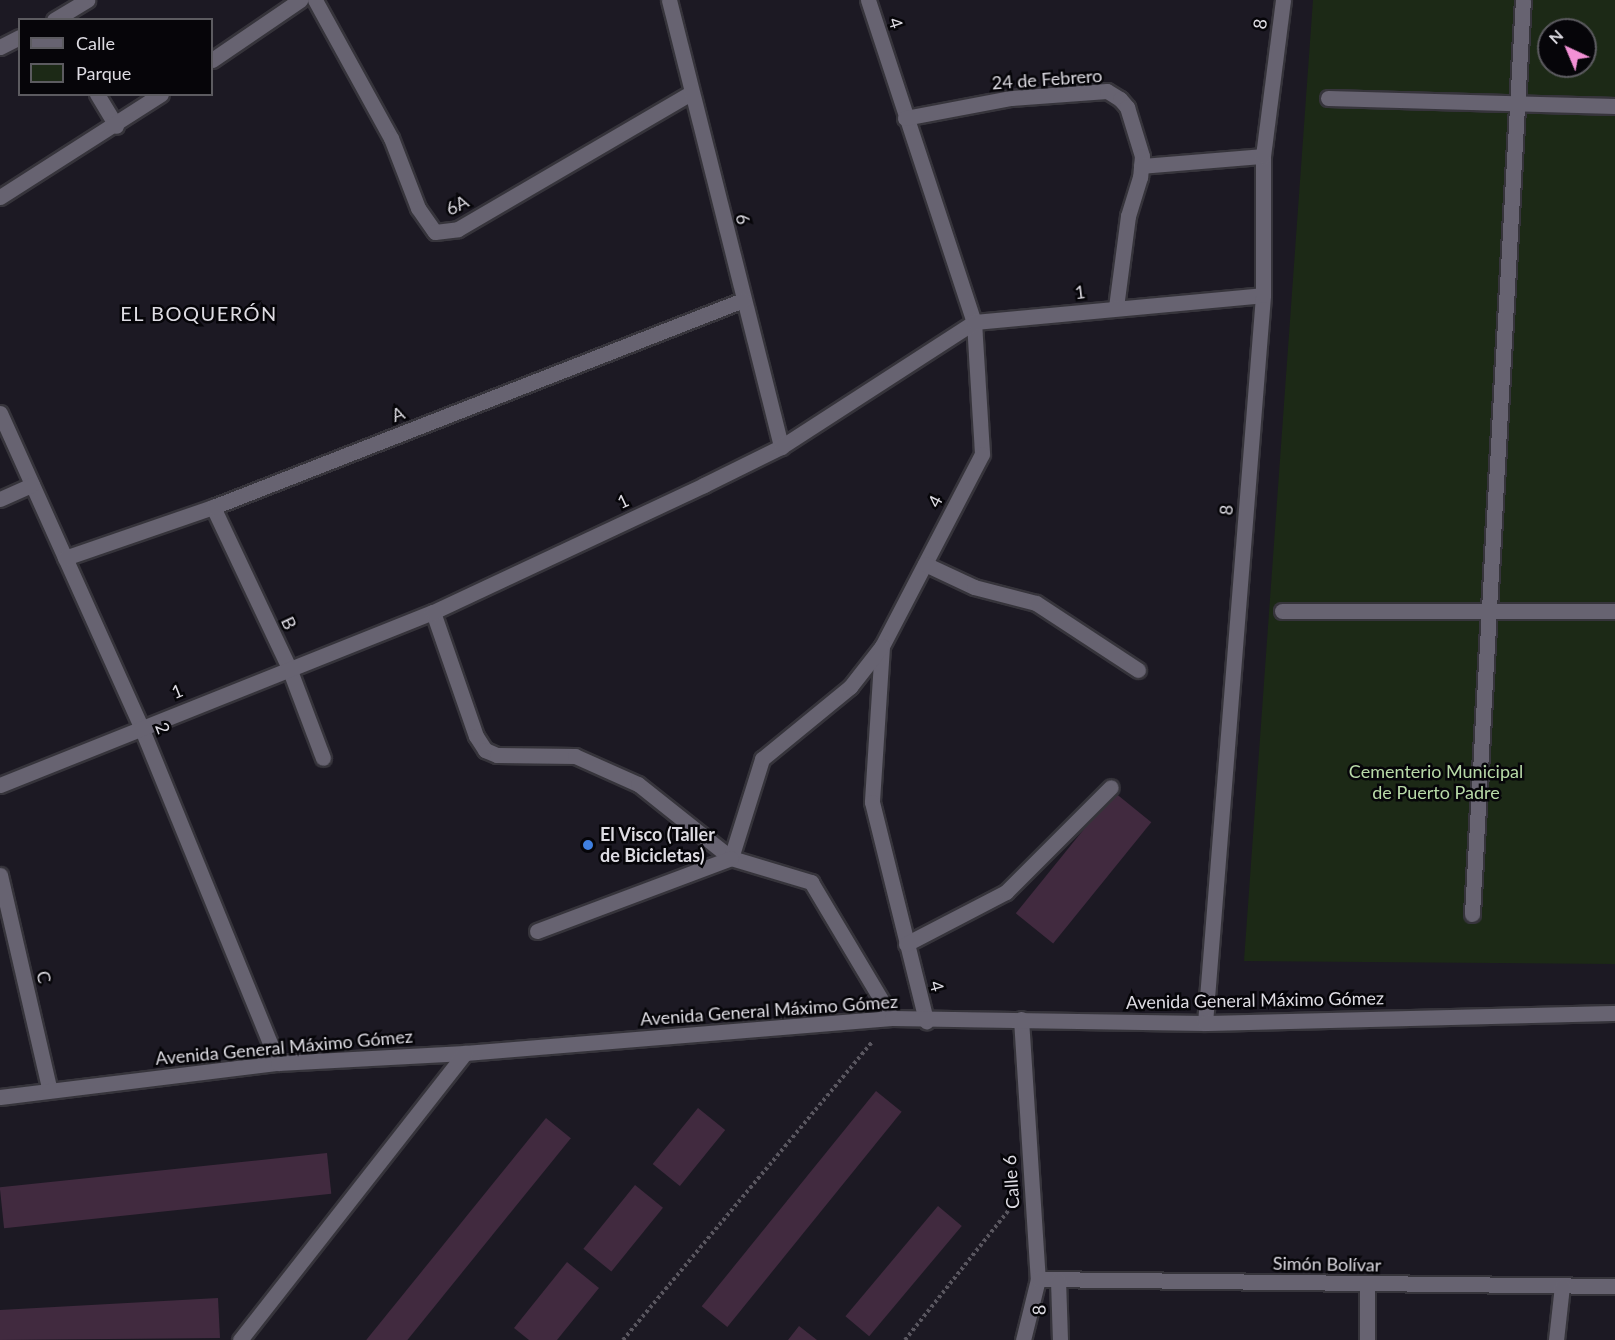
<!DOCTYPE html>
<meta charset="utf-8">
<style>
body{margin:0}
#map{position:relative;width:1615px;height:1340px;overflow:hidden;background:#1c1923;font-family:Lato,sans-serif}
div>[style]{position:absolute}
.green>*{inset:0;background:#1c2916}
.building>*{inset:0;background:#412a3f;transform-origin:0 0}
.path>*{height:4px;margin-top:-2px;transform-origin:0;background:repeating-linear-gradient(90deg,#59565f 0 3px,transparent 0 6px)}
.roads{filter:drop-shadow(2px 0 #36343b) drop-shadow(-2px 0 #36343b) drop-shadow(0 2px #36343b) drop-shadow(0 -2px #36343b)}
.minor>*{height:15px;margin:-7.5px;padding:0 7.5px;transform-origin:7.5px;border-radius:7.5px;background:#676371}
.dots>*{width:16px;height:16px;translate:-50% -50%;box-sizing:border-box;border:3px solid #060509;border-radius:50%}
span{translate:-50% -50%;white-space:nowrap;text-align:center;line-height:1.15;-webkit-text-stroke:5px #060509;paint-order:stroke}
.street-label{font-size:18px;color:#dedce3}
.park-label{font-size:18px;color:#b8daa8}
.poi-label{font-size:18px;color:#dedce3;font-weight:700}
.left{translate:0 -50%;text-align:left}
.neighbourhood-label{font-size:20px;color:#dedce3;letter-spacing:1.5px}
.legend{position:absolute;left:18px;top:18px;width:195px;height:78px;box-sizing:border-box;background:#060509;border:2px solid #5c5b60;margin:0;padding:8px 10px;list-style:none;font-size:18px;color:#dedce3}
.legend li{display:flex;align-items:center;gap:12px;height:30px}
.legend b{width:30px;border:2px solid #5c5b60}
.north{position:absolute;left:1537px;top:18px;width:60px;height:60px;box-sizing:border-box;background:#060509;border:2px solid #5c5b60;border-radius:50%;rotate:316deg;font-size:16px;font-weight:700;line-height:24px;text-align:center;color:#dedce3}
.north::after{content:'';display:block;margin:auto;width:21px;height:27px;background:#f391d6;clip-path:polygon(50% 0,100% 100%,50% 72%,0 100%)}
</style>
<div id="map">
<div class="green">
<i style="clip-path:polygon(evenodd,1313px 0,1615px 0,1615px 964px,1244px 961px,1313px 0,1549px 30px,1585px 30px,1585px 66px,1549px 66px,1549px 30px)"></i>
</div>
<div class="building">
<i style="left:1114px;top:792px;width:48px;height:156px;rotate:39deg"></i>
<i style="left:876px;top:1091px;width:33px;height:277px;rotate:39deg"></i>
<i style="left:698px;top:1108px;width:35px;height:72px;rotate:39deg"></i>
<i style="left:546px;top:1118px;width:32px;height:286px;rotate:39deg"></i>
<i style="left:327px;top:1153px;width:41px;height:329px;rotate:84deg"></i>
<i style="left:635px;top:1185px;width:36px;height:82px;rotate:39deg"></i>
<i style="left:938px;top:1206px;width:31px;height:144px;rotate:40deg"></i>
<i style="clip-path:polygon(567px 1262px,599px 1288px,557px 1340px,529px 1340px,514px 1328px)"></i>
<i style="clip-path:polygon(218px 1298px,220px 1338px,0 1340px,0 1310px)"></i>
<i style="clip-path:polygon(799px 1326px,817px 1340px,788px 1340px)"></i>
</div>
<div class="path">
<i style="left:623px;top:1340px;width:388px;rotate:-50.1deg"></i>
<i style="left:905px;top:1340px;width:170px;rotate:-51.4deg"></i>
</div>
<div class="roads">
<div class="minor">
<i style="left:315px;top:0;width:158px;rotate:61.2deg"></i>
<i style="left:391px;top:138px;width:75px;rotate:68.9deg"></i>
<i style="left:418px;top:208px;width:29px;rotate:55deg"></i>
<i style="left:435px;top:232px;width:23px;rotate:-7deg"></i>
<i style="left:458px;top:229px;width:270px;rotate:-30.3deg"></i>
<i style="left:669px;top:0;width:461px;rotate:75.9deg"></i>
<i style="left:868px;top:0;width:339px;rotate:71.8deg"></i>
<i style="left:974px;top:322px;width:132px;rotate:86.5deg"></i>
<i style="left:982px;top:454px;width:216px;rotate:117.5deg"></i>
<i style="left:882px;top:646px;width:156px;rotate:93.7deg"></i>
<i style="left:872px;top:802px;width:226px;rotate:76.1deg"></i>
<i style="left:54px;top:20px;width:39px;rotate:-31deg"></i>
<i style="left:0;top:47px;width:22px;rotate:-27deg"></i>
<i style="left:212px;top:60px;width:107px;rotate:-34.3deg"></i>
<i style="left:97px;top:94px;width:37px;rotate:59deg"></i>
<i style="left:1328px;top:98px;width:287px;rotate:1.6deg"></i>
<i style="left:905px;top:118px;width:108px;rotate:-10.7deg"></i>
<i style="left:1011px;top:98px;width:96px;rotate:-4.2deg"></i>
<i style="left:1107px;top:91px;width:15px;rotate:32deg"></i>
<i style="left:1120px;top:99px;width:11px;rotate:49deg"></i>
<i style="left:1127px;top:107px;width:51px;rotate:73deg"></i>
<i style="left:1142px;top:156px;width:21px;rotate:95deg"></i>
<i style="left:1140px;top:177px;width:41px;rotate:107.1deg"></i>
<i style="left:1128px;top:216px;width:92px;rotate:97.5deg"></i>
<i style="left:1141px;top:166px;width:122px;rotate:-4.7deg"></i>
<i style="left:0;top:197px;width:191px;rotate:-32.6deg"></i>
<i style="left:0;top:413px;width:344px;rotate:65.8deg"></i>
<i style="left:141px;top:727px;width:363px;rotate:67.8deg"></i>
<i style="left:0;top:499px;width:35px;rotate:-24deg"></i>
<i style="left:213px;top:507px;width:178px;rotate:64.7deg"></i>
<i style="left:289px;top:668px;width:96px;rotate:69.3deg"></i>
<i style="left:65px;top:558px;width:157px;rotate:-19deg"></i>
<i style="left:213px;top:507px;width:569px;rotate:-21.33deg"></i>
<i style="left:925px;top:564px;width:54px;rotate:25.1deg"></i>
<i style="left:974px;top:587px;width:64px;rotate:14.5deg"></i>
<i style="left:1036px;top:603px;width:122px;rotate:33.3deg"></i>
<i style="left:1282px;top:611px;width:333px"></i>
<i style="left:433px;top:612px;width:131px;rotate:70.9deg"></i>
<i style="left:476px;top:736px;width:17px;rotate:57deg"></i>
<i style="left:485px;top:750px;width:13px;rotate:23deg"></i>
<i style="left:497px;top:755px;width:78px;rotate:0.7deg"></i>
<i style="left:575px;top:756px;width:69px;rotate:24deg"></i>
<i style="left:638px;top:784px;width:119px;rotate:38.5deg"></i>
<i style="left:731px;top:858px;width:84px;rotate:16.7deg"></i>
<i style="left:811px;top:882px;width:158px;rotate:59.2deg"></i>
<i style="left:0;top:785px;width:466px;rotate:-21.8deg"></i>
<i style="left:433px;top:612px;width:299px;rotate:-25.1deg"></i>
<i style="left:704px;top:485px;width:86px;rotate:-26.3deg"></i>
<i style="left:781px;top:447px;width:230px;rotate:-32.9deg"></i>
<i style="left:974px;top:322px;width:290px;rotate:-5.3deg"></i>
<i style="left:731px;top:858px;width:104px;rotate:-72.6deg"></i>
<i style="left:762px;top:759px;width:114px;rotate:-39.3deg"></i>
<i style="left:850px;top:687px;width:52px;rotate:-52deg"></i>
<i style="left:0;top:875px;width:219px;rotate:77deg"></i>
<i style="left:1472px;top:914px;width:915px;rotate:-86.81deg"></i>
<i style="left:537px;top:931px;width:207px;rotate:-20.6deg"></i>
<i style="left:906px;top:944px;width:113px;rotate:-27.5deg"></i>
<i style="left:1006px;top:892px;width:148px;rotate:-45deg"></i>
<i style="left:1021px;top:1019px;width:261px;rotate:86.3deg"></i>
<i style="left:1038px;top:1279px;width:63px;rotate:103.8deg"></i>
<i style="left:1205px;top:1023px;width:730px;rotate:-85.44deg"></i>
<i style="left:1263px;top:295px;width:139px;rotate:-90deg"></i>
<i style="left:1263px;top:156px;width:157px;rotate:-82.7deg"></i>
<i style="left:0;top:1097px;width:280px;rotate:-7deg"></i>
<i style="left:278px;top:1063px;width:187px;rotate:-3.1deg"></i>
<i style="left:465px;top:1053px;width:428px;rotate:-4.7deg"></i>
<i style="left:892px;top:1018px;width:313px;rotate:0.9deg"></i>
<i style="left:1205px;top:1023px;width:410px;rotate:-1.4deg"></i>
<i style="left:1038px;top:1279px;width:577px;rotate:0.7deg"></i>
<i style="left:1058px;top:1280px;width:60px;rotate:88.1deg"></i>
<i style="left:1367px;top:1284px;width:56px;rotate:90deg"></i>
<i style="left:240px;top:1340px;width:365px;rotate:-51.9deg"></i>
<i style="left:1556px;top:1340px;width:54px;rotate:-83.7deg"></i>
</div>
</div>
<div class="dots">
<i style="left:588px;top:845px;background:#3f7fe0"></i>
</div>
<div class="street-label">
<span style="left:896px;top:23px;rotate:72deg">4</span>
<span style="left:1260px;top:24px;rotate:-82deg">8</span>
<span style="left:1047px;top:79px;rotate:-4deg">24 de Febrero</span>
<span style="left:457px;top:205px;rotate:-27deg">6A</span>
<span style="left:743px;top:219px;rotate:76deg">6</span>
<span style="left:1080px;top:292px;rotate:-7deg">1</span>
<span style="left:398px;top:414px;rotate:-21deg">A</span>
<span style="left:623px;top:501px;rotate:-25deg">1</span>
<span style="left:935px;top:501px;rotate:-63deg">4</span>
<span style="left:1226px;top:510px;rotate:-85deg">8</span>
<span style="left:289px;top:623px;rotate:65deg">B</span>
<span style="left:177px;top:691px;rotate:-22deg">1</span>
<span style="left:163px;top:728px;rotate:68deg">2</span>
<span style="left:44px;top:977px;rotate:77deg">C</span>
<span style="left:937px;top:986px;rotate:75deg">4</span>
<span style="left:1255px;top:1000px;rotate:-1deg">Avenida General Máximo Gómez</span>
<span style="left:769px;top:1010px;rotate:-4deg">Avenida General Máximo Gómez</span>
<span style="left:284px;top:1047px;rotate:-5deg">Avenida General Máximo Gómez</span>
<span style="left:1011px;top:1182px;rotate:-94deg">Calle 6</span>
<span style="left:1327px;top:1264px;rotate:1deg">Simón Bolívar</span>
<span style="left:1039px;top:1310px;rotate:-92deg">8</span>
</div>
<div class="park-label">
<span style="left:1436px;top:782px">Cementerio Municipal<br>de Puerto Padre</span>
</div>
<div class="poi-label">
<span class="left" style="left:600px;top:845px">El Visco (Taller<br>de Bicicletas)</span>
</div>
<div class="neighbourhood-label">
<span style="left:199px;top:313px">EL BOQUERÓN</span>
</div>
<ul class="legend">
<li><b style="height:8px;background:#676371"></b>Calle</li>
<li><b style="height:16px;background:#1c2916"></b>Parque</li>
</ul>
<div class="north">N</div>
</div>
